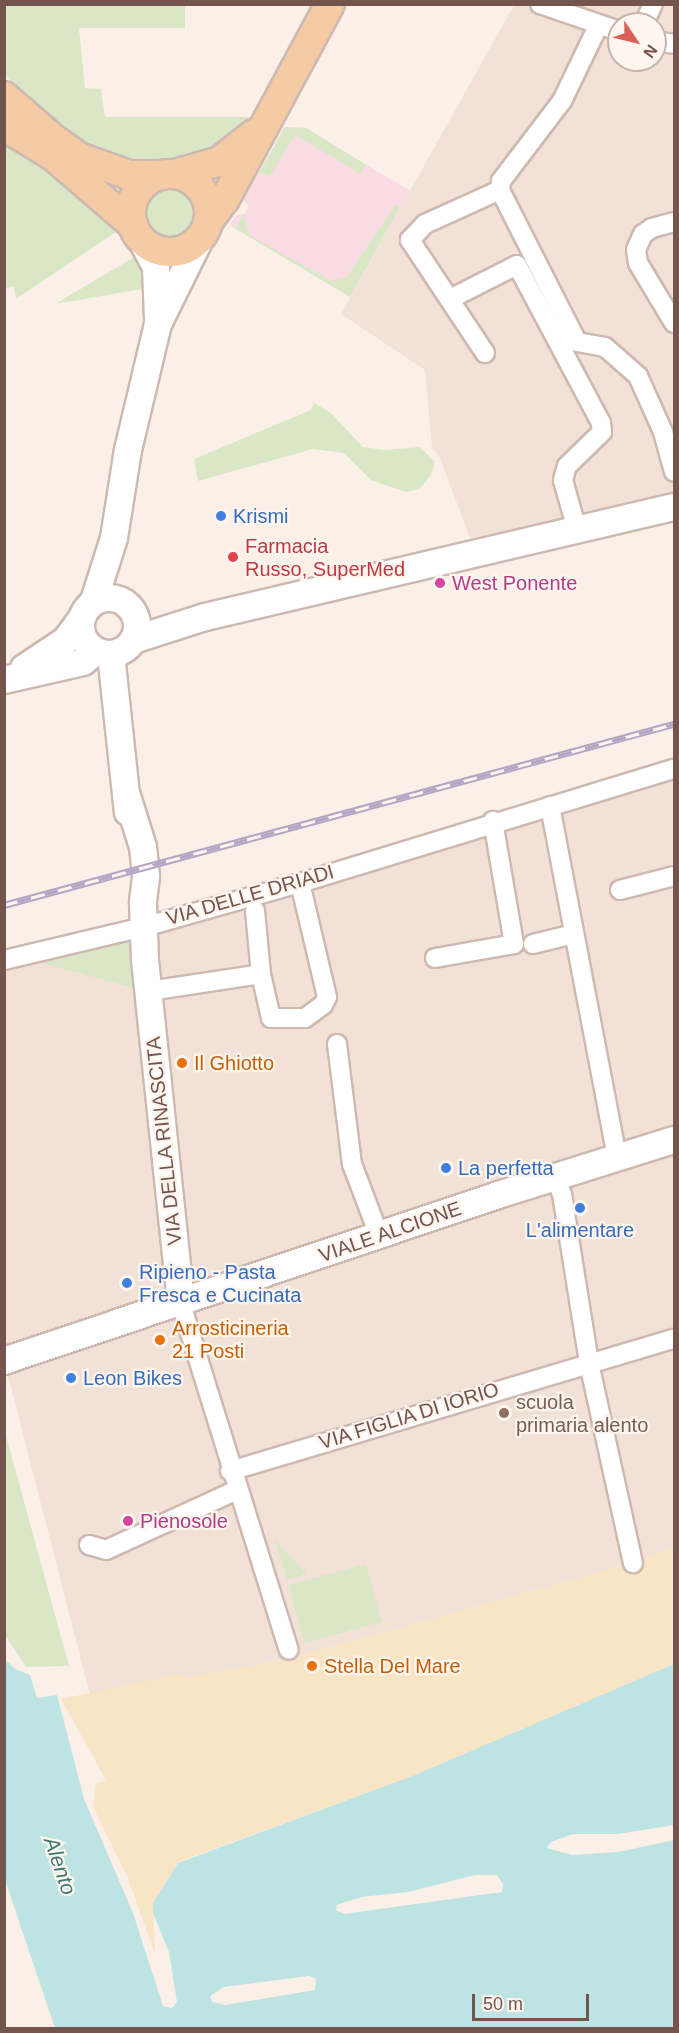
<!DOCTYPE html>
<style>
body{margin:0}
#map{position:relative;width:679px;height:2033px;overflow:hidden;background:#fbf0e8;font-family:Arial,sans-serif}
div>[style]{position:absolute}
.residential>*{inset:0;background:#f2e1d6}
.medical>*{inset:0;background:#f8dbe3}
.green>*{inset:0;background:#d9e7c7;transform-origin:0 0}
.round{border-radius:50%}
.sand>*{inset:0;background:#f7e5c5}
.water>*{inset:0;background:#bde3e3}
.pier>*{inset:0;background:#fbf0e8}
.roads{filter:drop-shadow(2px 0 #ceb9b1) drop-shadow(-2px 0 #ceb9b1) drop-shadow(0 2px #ceb9b1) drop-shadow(0 -2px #ceb9b1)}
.street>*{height:18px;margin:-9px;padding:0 9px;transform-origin:9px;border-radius:9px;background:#fff}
.secondary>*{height:26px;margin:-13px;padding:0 13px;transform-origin:13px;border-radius:13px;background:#fff}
.secondary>.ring{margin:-13px;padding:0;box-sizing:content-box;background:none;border:26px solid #fff;border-radius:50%}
.primary>*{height:28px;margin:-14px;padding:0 14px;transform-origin:14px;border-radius:14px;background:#f4cba5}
.primary>.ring{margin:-14px;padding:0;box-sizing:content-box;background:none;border:28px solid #f4cba5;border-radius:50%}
.rail>*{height:7px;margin-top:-3.5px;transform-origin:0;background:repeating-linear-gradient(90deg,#fef5ee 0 14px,#b2a6c4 0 28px);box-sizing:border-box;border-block:2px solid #b2a6c4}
.dots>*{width:16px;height:16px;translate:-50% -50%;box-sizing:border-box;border:3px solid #fef5ee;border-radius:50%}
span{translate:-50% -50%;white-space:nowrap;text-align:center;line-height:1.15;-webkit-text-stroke:4.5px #fef5ee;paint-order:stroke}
.shop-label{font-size:20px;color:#366cbe}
.left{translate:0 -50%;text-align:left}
.health-label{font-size:20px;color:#be3a42}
.hotel-label{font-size:20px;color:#b23c85}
.street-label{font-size:20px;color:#73554e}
.food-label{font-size:20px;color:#c56008}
.education-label{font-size:20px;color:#785e54}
.water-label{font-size:21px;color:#427676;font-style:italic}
.frame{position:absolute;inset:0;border:6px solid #73554e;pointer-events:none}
.north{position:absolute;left:607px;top:12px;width:60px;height:60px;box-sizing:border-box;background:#fef5ee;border:2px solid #c6b5ae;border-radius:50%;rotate:125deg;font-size:16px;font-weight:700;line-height:24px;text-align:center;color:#73554e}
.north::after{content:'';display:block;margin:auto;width:21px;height:27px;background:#db6157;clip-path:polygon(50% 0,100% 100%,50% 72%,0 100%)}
.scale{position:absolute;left:472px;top:1994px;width:117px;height:27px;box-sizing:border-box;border:3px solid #73554e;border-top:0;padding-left:8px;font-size:18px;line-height:21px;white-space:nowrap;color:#73554e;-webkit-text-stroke:4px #fef5ee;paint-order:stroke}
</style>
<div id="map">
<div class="residential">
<i style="clip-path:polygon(evenodd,514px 5px,674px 5px,674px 511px,470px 538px,439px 456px,432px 448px,425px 370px,341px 314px,514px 5px,619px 24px,655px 24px,655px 60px,619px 60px,619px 24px)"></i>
<i style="clip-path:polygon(674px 771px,674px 1547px,633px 1563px,292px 1658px,185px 1678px,180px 1674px,90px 1695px,5px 1364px,4px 963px)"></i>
</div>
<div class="medical">
<i style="clip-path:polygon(285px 127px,306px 128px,410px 191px,350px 297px,230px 225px,235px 216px,244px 214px,249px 207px,243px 200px)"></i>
</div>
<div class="green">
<i style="clip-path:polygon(4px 5px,185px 5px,185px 28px,79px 28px,85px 88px,101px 89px,105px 117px,260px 117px,240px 137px,186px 163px,131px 164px,95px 152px,27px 102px,5px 74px)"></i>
<i style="clip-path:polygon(285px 127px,306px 128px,366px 165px,361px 174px,295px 135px,270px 176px,259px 173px)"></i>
<i style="clip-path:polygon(4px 132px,117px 220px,116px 232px,16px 299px,14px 287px,5px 288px)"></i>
<i class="round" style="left:146px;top:189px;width:48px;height:48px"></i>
<i style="clip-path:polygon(396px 204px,400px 207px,350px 297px,236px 229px,244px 214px,249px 235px,331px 281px,346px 278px)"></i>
<i style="clip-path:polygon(136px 256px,144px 263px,148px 288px,55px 304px)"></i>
<i style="clip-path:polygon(314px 403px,331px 413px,363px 447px,384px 450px,420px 447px,435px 462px,431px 475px,419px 489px,406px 492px,371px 480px,344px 453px,313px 449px,198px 481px,194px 459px,311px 410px)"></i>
<i style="clip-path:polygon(132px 941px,138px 989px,42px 963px)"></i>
<i style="clip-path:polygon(5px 1432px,69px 1666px,26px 1667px,5px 1635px)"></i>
<i style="clip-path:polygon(275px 1540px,307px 1574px,287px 1580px)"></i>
<i style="left:366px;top:1564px;width:60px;height:80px;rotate:75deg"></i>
</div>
<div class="sand">
<i style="clip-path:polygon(674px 1547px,674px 1664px,415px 1775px,178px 1862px,153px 1903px,155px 1954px,127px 1876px,93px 1807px,96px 1784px,106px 1780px,61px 1699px,180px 1674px,185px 1678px,292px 1658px,633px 1563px)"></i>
</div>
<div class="water">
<i style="clip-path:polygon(4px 1658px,15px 1669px,30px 1675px,37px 1698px,57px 1695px,84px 1799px,133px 1913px,163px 2006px,172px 2008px,177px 2002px,169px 1952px,153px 1913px,153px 1903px,178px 1863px,415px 1775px,674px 1664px,674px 2028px,55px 2028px,5px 1880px)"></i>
</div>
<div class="pier">
<i style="clip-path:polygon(674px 1825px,674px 1840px,618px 1852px,572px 1855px,547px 1848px,551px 1842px,573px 1834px,618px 1834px)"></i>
<i style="clip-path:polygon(475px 1875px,497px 1875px,503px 1884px,502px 1892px,344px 1914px,336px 1910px,337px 1905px,361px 1897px,408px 1892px)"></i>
<i style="clip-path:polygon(309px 1976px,316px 1979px,315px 1990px,225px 2005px,212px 2002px,210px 1996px,224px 1987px)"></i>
</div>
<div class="roads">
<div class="street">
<i style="left:540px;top:4px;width:83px;rotate:18.9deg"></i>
<i style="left:644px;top:24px;width:22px;rotate:-66deg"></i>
<i style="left:655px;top:41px;width:19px;rotate:9deg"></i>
<i style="left:500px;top:190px;width:170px;rotate:63.1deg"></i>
<i style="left:577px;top:342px;width:28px;rotate:10deg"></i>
<i style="left:605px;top:347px;width:44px;rotate:41.3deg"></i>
<i style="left:638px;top:376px;width:61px;rotate:65.9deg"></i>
<i style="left:663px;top:432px;width:41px;rotate:74.6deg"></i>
<i style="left:674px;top:222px;width:23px;rotate:165deg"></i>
<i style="left:652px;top:228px;width:11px;rotate:146deg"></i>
<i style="left:643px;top:234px;width:17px;rotate:114deg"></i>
<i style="left:636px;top:250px;width:13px;rotate:81deg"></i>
<i style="left:638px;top:263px;width:70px;rotate:59deg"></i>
<i style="left:450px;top:299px;width:75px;rotate:-26.9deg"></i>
<i style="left:517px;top:265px;width:179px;rotate:62deg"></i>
<i style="left:601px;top:423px;width:9px;rotate:84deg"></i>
<i style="left:602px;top:432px;width:49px;rotate:135.8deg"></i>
<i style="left:567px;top:466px;width:15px;rotate:106deg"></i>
<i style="left:563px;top:480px;width:52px;rotate:74.4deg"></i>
<i style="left:485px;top:353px;width:136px;rotate:-123.6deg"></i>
<i style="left:410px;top:240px;width:22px;rotate:-47deg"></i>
<i style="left:425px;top:224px;width:82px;rotate:-24.4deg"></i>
<i style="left:500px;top:190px;width:9px;rotate:-84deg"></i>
<i style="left:501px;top:181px;width:101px;rotate:-52.7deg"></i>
<i style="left:562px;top:101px;width:85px;rotate:-64.3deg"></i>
<i style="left:550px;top:806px;width:356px;rotate:79.2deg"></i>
<i style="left:620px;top:890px;width:56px;rotate:-14.5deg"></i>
<i style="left:255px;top:911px;width:63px;rotate:84.6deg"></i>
<i style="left:261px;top:974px;width:45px;rotate:77.2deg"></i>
<i style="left:271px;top:1018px;width:34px"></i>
<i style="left:305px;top:1018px;width:22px;rotate:-36deg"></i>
<i style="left:323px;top:1005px;width:9px;rotate:-63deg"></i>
<i style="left:327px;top:997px;width:117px;rotate:-103.3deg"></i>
<i style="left:533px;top:944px;width:42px;rotate:-13.7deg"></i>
<i style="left:435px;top:958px;width:80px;rotate:-10deg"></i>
<i style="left:514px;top:944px;width:125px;rotate:-99.7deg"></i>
<i style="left:4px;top:960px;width:144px;rotate:-13.3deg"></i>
<i style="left:144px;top:927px;width:162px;rotate:-15.8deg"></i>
<i style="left:300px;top:883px;width:391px;rotate:-17deg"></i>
<i style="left:149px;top:991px;width:113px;rotate:-8.6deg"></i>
<i style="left:337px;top:1044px;width:121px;rotate:82.9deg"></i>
<i style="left:352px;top:1164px;width:76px;rotate:69.2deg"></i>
<i style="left:555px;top:1176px;width:19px;rotate:69deg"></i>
<i style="left:562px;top:1194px;width:171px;rotate:80.9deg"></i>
<i style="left:589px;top:1363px;width:205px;rotate:77.6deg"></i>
<i style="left:181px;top:1304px;width:362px;rotate:72.7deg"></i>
<i style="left:230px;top:1471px;width:463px;rotate:-16.6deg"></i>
<i style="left:89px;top:1545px;width:18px;rotate:16deg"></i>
<i style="left:106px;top:1550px;width:144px;rotate:-24.6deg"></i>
</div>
<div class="secondary">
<i style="left:141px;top:239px;width:32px;rotate:62deg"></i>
<i style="left:156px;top:267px;width:51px;rotate:87.8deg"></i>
<i class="ring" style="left:81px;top:598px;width:30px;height:30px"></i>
<i style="left:94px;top:601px;width:66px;rotate:-72.4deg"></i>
<i style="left:114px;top:538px;width:89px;rotate:-81deg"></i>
<i style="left:128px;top:450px;width:130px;rotate:-76.6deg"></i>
<i style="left:158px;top:324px;width:95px;rotate:-63.7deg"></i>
<i style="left:133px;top:640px;width:76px;rotate:-17.7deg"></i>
<i style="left:205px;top:617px;width:482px;rotate:-13.2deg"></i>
<i style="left:111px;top:654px;width:159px;rotate:83.9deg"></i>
<i style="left:24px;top:668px;width:50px;rotate:-33.7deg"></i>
<i style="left:66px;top:640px;width:24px;rotate:-54deg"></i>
<i style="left:4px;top:680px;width:81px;rotate:-12.8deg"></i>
<i style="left:83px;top:662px;width:17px;rotate:-40deg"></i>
<i style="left:127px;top:796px;width:53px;rotate:72.6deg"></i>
<i style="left:143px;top:847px;width:30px;rotate:84deg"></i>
<i style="left:146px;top:877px;width:26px;rotate:97deg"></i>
<i style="left:143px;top:903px;width:57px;rotate:88deg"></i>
<i style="left:145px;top:960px;width:346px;rotate:84deg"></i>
<i style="left:4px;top:1361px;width:521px;rotate:-18.57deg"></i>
<i style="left:498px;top:1195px;width:184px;rotate:-17.4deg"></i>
</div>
<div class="primary">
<i style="left:4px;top:96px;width:67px;rotate:40.8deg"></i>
<i style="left:55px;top:140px;width:32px;rotate:35deg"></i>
<i style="left:81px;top:158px;width:51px;rotate:19.5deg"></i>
<i style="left:129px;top:175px;width:32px"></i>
<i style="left:4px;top:126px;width:57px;rotate:31.5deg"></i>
<i style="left:53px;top:156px;width:106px;rotate:40.8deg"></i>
<i style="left:174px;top:174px;width:46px;rotate:-15.3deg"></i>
<i style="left:218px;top:162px;width:46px;rotate:-37.9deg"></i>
<i class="ring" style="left:131px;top:174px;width:50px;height:50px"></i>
<i style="left:208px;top:222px;width:29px;rotate:-54deg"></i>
<i style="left:225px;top:199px;width:221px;rotate:-61.7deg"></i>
</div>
</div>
<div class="rail">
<i style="left:4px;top:905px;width:694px;rotate:-15.12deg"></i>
</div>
<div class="dots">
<i style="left:221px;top:516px;background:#3f7fe0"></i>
<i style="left:233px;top:557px;background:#e0444e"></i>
<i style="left:440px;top:583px;background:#d1479c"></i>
<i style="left:182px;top:1063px;background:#e8710a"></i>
<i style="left:446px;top:1168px;background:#3f7fe0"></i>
<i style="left:580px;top:1208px;background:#3f7fe0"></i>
<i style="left:127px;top:1283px;background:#3f7fe0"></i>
<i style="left:160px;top:1340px;background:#e8710a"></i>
<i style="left:71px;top:1378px;background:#3f7fe0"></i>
<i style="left:504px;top:1413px;background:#8d6e63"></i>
<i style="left:128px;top:1521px;background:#d1479c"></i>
<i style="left:312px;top:1666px;background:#e8710a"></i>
</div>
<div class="shop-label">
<span class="left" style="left:233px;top:516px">Krismi</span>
<span class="left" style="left:458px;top:1168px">La perfetta</span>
<span style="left:580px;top:1230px">L'alimentare</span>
<span class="left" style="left:139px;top:1284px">Ripieno - Pasta<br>Fresca e Cucinata</span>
<span class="left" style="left:83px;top:1378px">Leon Bikes</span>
</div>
<div class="health-label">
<span class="left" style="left:245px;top:558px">Farmacia<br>Russo, SuperMed</span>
</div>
<div class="hotel-label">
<span class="left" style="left:452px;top:583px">West Ponente</span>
<span class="left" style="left:140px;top:1521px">Pienosole</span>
</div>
<div class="street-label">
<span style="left:250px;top:895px;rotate:-16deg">VIA DELLE DRIADI</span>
<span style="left:164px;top:1141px;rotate:-96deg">VIA DELLA RINASCITA</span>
<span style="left:390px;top:1232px;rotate:-19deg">VIALE ALCIONE</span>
<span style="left:409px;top:1416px;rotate:-17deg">VIA FIGLIA DI IORIO</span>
</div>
<div class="food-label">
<span class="left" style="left:194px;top:1063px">Il Ghiotto</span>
<span class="left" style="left:172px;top:1340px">Arrosticineria<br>21 Posti</span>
<span class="left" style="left:324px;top:1666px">Stella Del Mare</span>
</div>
<div class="education-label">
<span class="left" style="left:516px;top:1414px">scuola<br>primaria alento</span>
</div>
<div class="water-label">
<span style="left:60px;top:1866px;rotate:71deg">Alento</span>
</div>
<div class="frame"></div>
<div class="north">N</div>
<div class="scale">50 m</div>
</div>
